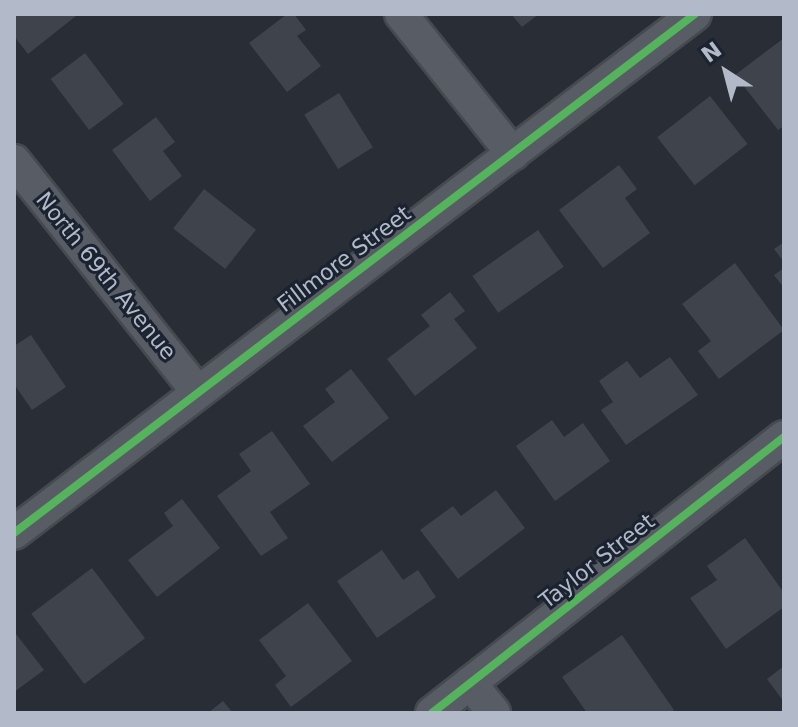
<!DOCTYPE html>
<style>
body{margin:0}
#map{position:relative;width:798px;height:727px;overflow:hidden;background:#282d36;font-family:"DejaVu Sans",sans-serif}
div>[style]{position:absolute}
.building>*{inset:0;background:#3f444c;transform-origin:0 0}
.roads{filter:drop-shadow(2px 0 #464a50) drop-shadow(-2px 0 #464a50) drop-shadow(0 2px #464a50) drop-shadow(0 -2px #464a50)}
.street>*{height:32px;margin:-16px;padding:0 16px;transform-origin:16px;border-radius:16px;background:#585c64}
.cycleway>*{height:8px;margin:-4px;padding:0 4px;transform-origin:4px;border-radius:4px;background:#56b35d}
span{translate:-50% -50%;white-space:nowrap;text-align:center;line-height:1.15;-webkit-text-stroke:6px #1b2331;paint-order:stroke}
.street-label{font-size:22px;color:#b2b9c8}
.frame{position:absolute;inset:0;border:16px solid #b2b9c8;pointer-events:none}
.north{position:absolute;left:686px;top:32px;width:80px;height:80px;-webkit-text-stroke:6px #1b2331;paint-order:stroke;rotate:324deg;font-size:22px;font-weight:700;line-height:32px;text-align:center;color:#b2b9c8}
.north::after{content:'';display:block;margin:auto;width:28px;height:36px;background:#b2b9c8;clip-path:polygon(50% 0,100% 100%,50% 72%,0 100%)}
</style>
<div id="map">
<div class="building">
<i style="clip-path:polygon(14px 14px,74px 14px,76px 16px,28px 54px,14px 36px)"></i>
<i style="clip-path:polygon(287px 14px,294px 14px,306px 30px,297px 36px,321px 66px,287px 92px,249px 43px)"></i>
<i style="clip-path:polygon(511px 14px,539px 14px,522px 27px)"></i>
<i style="clip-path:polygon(784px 38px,784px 126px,778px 130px,735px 75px)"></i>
<i style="left:85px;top:53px;width:64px;height:43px;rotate:53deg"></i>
<i style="left:339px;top:93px;width:64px;height:41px;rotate:58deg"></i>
<i style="left:710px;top:96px;width:61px;height:67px;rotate:52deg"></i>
<i style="clip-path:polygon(156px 117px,175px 142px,163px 151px,182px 176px,150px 201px,112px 150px)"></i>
<i style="clip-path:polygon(619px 165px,637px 189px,625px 198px,650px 233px,603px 268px,559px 210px)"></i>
<i style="left:204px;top:189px;width:66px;height:50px;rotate:38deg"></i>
<i style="left:538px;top:230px;width:45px;height:80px;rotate:55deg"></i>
<i style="clip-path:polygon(784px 242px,784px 262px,774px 249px)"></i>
<i style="clip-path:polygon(735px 263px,784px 330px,719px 379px,698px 351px,711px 341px,682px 304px)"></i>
<i style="clip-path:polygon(784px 268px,784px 288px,774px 275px)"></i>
<i style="clip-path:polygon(450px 292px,465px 311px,454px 319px,477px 348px,415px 396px,387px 359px,430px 326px,421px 315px)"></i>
<i style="clip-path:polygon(31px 335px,66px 387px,32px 410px,14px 384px,14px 346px)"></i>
<i style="clip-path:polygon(670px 357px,698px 395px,626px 445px,601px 410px,613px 402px,599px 381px,627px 361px,640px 378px)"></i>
<i style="clip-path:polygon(351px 369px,389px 418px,332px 462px,303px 426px,335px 402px,325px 389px)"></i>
<i style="clip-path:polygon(552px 420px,564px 437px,583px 423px,610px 461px,555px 501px,516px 446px)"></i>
<i style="clip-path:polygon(272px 431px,310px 484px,270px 512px,288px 538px,261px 556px,217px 496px,251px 471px,239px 454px)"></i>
<i style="clip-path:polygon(496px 490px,525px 528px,458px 579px,420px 530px,453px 506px,461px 516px)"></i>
<i style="clip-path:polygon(182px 499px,220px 548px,157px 597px,128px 560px,173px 526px,164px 513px)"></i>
<i style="clip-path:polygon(745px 538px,784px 593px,784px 607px,726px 649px,690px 598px,717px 580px,707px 566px)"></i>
<i style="clip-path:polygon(382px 550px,403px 580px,418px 570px,436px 597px,377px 638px,337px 581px)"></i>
<i style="left:92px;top:568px;width:88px;height:76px;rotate:53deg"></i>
<i style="clip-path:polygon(308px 603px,352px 661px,291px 707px,275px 685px,286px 676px,259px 640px)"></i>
<i style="clip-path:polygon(16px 634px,44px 670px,14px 692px,14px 635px)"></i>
<i style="clip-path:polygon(622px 635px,674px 710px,670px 713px,587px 713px,562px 677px)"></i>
<i style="clip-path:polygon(784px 666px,784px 702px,767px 679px)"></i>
<i style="clip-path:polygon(223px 701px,233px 713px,208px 713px)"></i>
</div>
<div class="roads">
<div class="street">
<i style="left:401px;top:14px;width:179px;rotate:51.3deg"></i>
<i style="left:14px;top:161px;width:295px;rotate:51.5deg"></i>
<i style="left:14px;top:533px;width:856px;rotate:-37.31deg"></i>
<i style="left:470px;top:683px;width:38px;rotate:51deg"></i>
<i style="left:432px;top:713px;width:447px;rotate:-38.1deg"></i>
</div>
</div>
<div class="cycleway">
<i style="left:14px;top:533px;width:856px;rotate:-37.31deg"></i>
<i style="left:432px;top:713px;width:447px;rotate:-38.1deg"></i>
</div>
<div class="street-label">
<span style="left:344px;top:259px;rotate:-37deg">Fillmore Street</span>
<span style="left:106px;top:276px;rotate:51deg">North 69th Avenue</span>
<span style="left:597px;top:561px;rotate:-38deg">Taylor Street</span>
</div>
<div class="frame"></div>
<div class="north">N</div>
</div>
